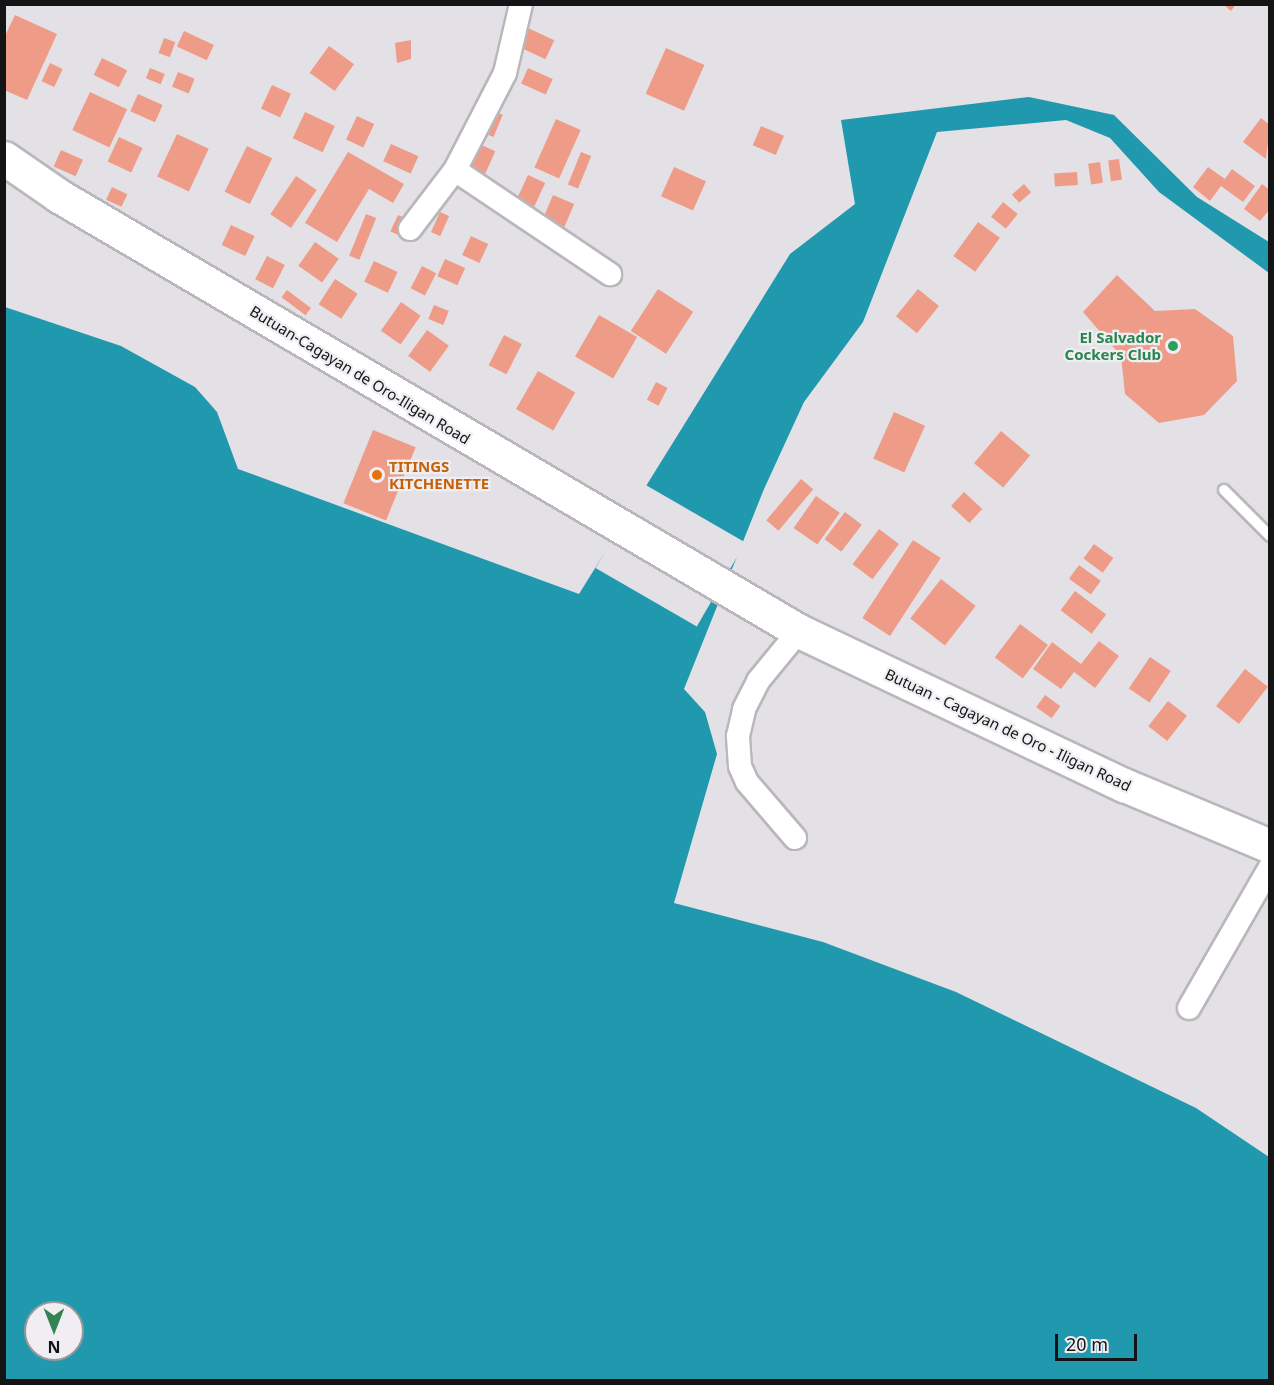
<!DOCTYPE html>
<style>
body{margin:0}
#map{position:relative;width:1274px;height:1385px;overflow:hidden;background:#e3e1e5;font-family:"Noto Sans",sans-serif}
div>[style]{position:absolute}
.water>*{inset:0;background:#2099ae}
.pier>*{inset:0;background:#e3e1e5;transform-origin:0 0}
.building>*{inset:0;background:#ee9c88;transform-origin:0 0}
.roads{filter:drop-shadow(2px 0 #b9b7bb) drop-shadow(-2px 0 #b9b7bb) drop-shadow(0 2px #b9b7bb) drop-shadow(0 -2px #b9b7bb)}
.service>*{height:10px;margin:-5px;padding:0 5px;transform-origin:5px;border-radius:5px;background:#fff}
.minor>*{height:22px;margin:-11px;padding:0 11px;transform-origin:11px;border-radius:11px;background:#fff}
.trunk>*{height:33px;margin:-16.5px;padding:0 16.5px;transform-origin:16.5px;border-radius:16.5px;background:#fff}
.dots>*{width:16px;height:16px;translate:-50% -50%;box-sizing:border-box;border:3px solid #f0eef2;border-radius:50%}
span{translate:-50% -50%;white-space:nowrap;text-align:center;line-height:1.15;-webkit-text-stroke:4.5px #f0eef2;paint-order:stroke}
.leisure-label{font-size:15px;color:#27864d;font-weight:700}
.right{translate:-100% -50%;text-align:right}
.street-label{font-size:15px;color:#151415}
.food-label{font-size:15px;color:#c56008;font-weight:700}
.left{translate:0 -50%;text-align:left}
.frame{position:absolute;inset:0;border:6px solid #151415;pointer-events:none}
.north{position:absolute;left:24px;top:1301px;width:60px;height:60px;box-sizing:border-box;background:#f0eef2;border:2px solid #98979a;border-radius:50%;rotate:180deg;font-size:16px;font-weight:700;line-height:24px;text-align:center;color:#151415}
.north::after{content:'';display:block;margin:auto;width:21px;height:27px;background:#358252;clip-path:polygon(50% 0,100% 100%,50% 72%,0 100%)}
.scale{position:absolute;left:1055px;top:1334px;width:82px;height:27px;box-sizing:border-box;border:3px solid #151415;border-top:0;padding-left:8px;font-size:18px;line-height:21px;white-space:nowrap;color:#151415;-webkit-text-stroke:4px #f0eef2;paint-order:stroke}
</style>
<div id="map">
<div class="water">
<i style="clip-path:polygon(evenodd,1029px 97px,1114px 115px,1197px 197px,1269px 242px,1269px 273px,1159px 192px,1110px 138px,1066px 120px,937px 132px,863px 322px,804px 402px,764px 489px,684px 689px,705px 712px,717px 754px,674px 903px,823px 942px,956px 992px,1196px 1108px,1269px 1157px,1269px 1380px,5px 1380px,5px 307px,121px 346px,195px 387px,217px 412px,238px 469px,579px 594px,790px 254px,855px 204px,841px 120px,1029px 97px,36px 1313px,72px 1313px,72px 1349px,36px 1349px,36px 1313px)"></i>
</div>
<div class="pier">
<i style="left:644px;top:484px;width:117px;height:97px;rotate:30deg"></i>
</div>
<div class="building">
<i style="clip-path:polygon(1223px 4px,1236px 4px,1231px 11px)"></i>
<i style="clip-path:polygon(15px 15px,57px 34px,27px 100px,4px 90px,4px 38px)"></i>
<i style="left:528px;top:28px;width:29px;height:21px;rotate:25deg"></i>
<i style="left:184px;top:31px;width:33px;height:17px;rotate:25deg"></i>
<i style="left:164px;top:38px;width:12px;height:16px;rotate:20deg"></i>
<i style="clip-path:polygon(411px 40px,411px 59px,397px 63px,395px 43px)"></i>
<i style="left:329px;top:46px;width:31px;height:33px;rotate:36deg"></i>
<i style="left:666px;top:48px;width:42px;height:50px;rotate:24deg"></i>
<i style="left:102px;top:58px;width:28px;height:19px;rotate:26deg"></i>
<i style="left:50px;top:63px;width:14px;height:20px;rotate:25deg"></i>
<i style="left:150px;top:68px;width:16px;height:11px;rotate:22deg"></i>
<i style="left:528px;top:68px;width:27px;height:17px;rotate:24deg"></i>
<i style="left:178px;top:72px;width:18px;height:16px;rotate:22deg"></i>
<i style="left:272px;top:85px;width:21px;height:26px;rotate:25deg"></i>
<i style="left:90px;top:92px;width:41px;height:42px;rotate:25deg"></i>
<i style="left:138px;top:94px;width:27px;height:19px;rotate:24deg"></i>
<i style="left:489px;top:109px;width:15px;height:24px;rotate:23deg"></i>
<i style="left:305px;top:112px;width:33px;height:29px;rotate:25deg"></i>
<i style="left:357px;top:116px;width:19px;height:26px;rotate:25deg"></i>
<i style="clip-path:polygon(1261px 118px,1270px 125px,1266px 159px,1243px 142px)"></i>
<i style="left:556px;top:119px;width:27px;height:53px;rotate:24deg"></i>
<i style="left:761px;top:126px;width:25px;height:21px;rotate:23deg"></i>
<i style="left:177px;top:134px;width:35px;height:47px;rotate:25deg"></i>
<i style="left:119px;top:137px;width:26px;height:27px;rotate:25deg"></i>
<i style="left:477px;top:143px;width:20px;height:28px;rotate:24deg"></i>
<i style="left:391px;top:144px;width:30px;height:19px;rotate:24deg"></i>
<i style="left:247px;top:146px;width:28px;height:51px;rotate:26deg"></i>
<i style="left:61px;top:150px;width:24px;height:18px;rotate:24deg"></i>
<i style="clip-path:polygon(348px 152px,404px 184px,393px 203px,369px 189px,337px 242px,305px 223px)"></i>
<i style="left:581px;top:152px;width:11px;height:35px;rotate:22deg"></i>
<i style="left:1119px;top:159px;width:21px;height:11px;rotate:82deg"></i>
<i style="left:1100px;top:162px;width:21px;height:12px;rotate:82deg"></i>
<i style="left:674px;top:167px;width:35px;height:32px;rotate:24deg"></i>
<i style="clip-path:polygon(1208px 167px,1225px 179px,1232px 169px,1255px 186px,1243px 202px,1221px 186px,1210px 201px,1193px 187px)"></i>
<i style="left:1077px;top:172px;width:13px;height:23px;rotate:86deg"></i>
<i style="left:528px;top:175px;width:19px;height:35px;rotate:25deg"></i>
<i style="left:296px;top:176px;width:25px;height:46px;rotate:34deg"></i>
<i style="left:1024px;top:184px;width:11px;height:16px;rotate:49deg"></i>
<i style="clip-path:polygon(1262px 184px,1270px 190px,1270px 209px,1260px 221px,1244px 209px)"></i>
<i style="left:112px;top:187px;width:17px;height:14px;rotate:25deg"></i>
<i style="left:553px;top:195px;width:23px;height:31px;rotate:23deg"></i>
<i style="left:1003px;top:202px;width:19px;height:19px;rotate:39deg"></i>
<i style="left:440px;top:212px;width:10px;height:22px;rotate:24deg"></i>
<i style="left:366px;top:214px;width:11px;height:45px;rotate:22deg"></i>
<i style="left:398px;top:215px;width:14px;height:18px;rotate:25deg"></i>
<i style="left:978px;top:222px;width:27px;height:42px;rotate:36deg"></i>
<i style="left:231px;top:225px;width:26px;height:22px;rotate:25deg"></i>
<i style="left:471px;top:236px;width:19px;height:21px;rotate:25deg"></i>
<i style="left:315px;top:242px;width:29px;height:29px;rotate:35deg"></i>
<i style="left:267px;top:256px;width:20px;height:26px;rotate:27deg"></i>
<i style="left:445px;top:259px;width:22px;height:19px;rotate:24deg"></i>
<i style="left:374px;top:261px;width:26px;height:23px;rotate:25deg"></i>
<i style="left:422px;top:266px;width:16px;height:25px;rotate:27deg"></i>
<i style="clip-path:polygon(1117px 275px,1155px 311px,1195px 309px,1233px 336px,1237px 381px,1204px 415px,1159px 423px,1125px 394px,1121px 356px,1083px 312px)"></i>
<i style="left:335px;top:279px;width:27px;height:30px;rotate:33deg"></i>
<i style="left:658px;top:289px;width:42px;height:50px;rotate:33deg"></i>
<i style="left:918px;top:289px;width:27px;height:35px;rotate:39deg"></i>
<i style="left:287px;top:290px;width:30px;height:9px;rotate:37deg"></i>
<i style="left:401px;top:302px;width:24px;height:35px;rotate:35deg"></i>
<i style="left:434px;top:305px;width:16px;height:15px;rotate:22deg"></i>
<i style="left:599px;top:315px;width:44px;height:48px;rotate:30deg"></i>
<i style="left:427px;top:330px;width:27px;height:32px;rotate:36deg"></i>
<i style="left:504px;top:335px;width:20px;height:34px;rotate:27deg"></i>
<i style="left:538px;top:371px;width:43px;height:44px;rotate:30deg"></i>
<i style="left:656px;top:382px;width:13px;height:20px;rotate:27deg"></i>
<i style="left:894px;top:412px;width:34px;height:51px;rotate:24deg"></i>
<i style="left:373px;top:430px;width:46px;height:79px;rotate:22deg"></i>
<i style="left:1001px;top:431px;width:38px;height:42px;rotate:40deg"></i>
<i style="left:801px;top:479px;width:16px;height:54px;rotate:40deg"></i>
<i style="left:964px;top:492px;width:25px;height:19px;rotate:43deg"></i>
<i style="left:816px;top:496px;width:29px;height:39px;rotate:35deg"></i>
<i style="left:845px;top:512px;width:21px;height:34px;rotate:37deg"></i>
<i style="left:879px;top:529px;width:25px;height:44px;rotate:37deg"></i>
<i style="left:913px;top:540px;width:33px;height:93px;rotate:33deg"></i>
<i style="left:1094px;top:544px;width:24px;height:18px;rotate:36deg"></i>
<i style="left:1079px;top:565px;width:27px;height:17px;rotate:36deg"></i>
<i style="left:941px;top:579px;width:44px;height:50px;rotate:38deg"></i>
<i style="left:1075px;top:591px;width:39px;height:24px;rotate:37deg"></i>
<i style="left:1020px;top:624px;width:35px;height:42px;rotate:37deg"></i>
<i style="clip-path:polygon(1099px 641px,1119px 656px,1095px 688px,1074px 672px,1061px 689px,1033px 669px,1052px 642px,1081px 664px)"></i>
<i style="left:1150px;top:657px;width:25px;height:38px;rotate:34deg"></i>
<i style="left:1245px;top:669px;width:29px;height:47px;rotate:38deg"></i>
<i style="left:1045px;top:695px;width:19px;height:15px;rotate:36deg"></i>
<i style="left:1168px;top:701px;width:24px;height:32px;rotate:38deg"></i>
</div>
<div class="roads">
<div class="service">
<i style="left:1224px;top:490px;width:65px;rotate:45deg"></i>
</div>
<div class="minor">
<i style="left:455px;top:170px;width:187px;rotate:33.9deg"></i>
<i style="left:410px;top:229px;width:74px;rotate:-52.7deg"></i>
<i style="left:455px;top:170px;width:109px;rotate:-62.7deg"></i>
<i style="left:505px;top:73px;width:71px;rotate:-76.9deg"></i>
<i style="left:795px;top:838px;width:74px;rotate:-130.6deg"></i>
<i style="left:747px;top:782px;width:17px;rotate:-114deg"></i>
<i style="left:740px;top:766px;width:30px;rotate:-94deg"></i>
<i style="left:738px;top:736px;width:28px;rotate:-77deg"></i>
<i style="left:744px;top:709px;width:31px;rotate:-63deg"></i>
<i style="left:758px;top:681px;width:65px;rotate:-50.6deg"></i>
<i style="left:1189px;top:1008px;width:163px;rotate:-60.1deg"></i>
</div>
<div class="trunk">
<i style="left:4px;top:158px;width:67px;rotate:34.6deg"></i>
<i style="left:59px;top:196px;width:858px;rotate:30.45deg"></i>
<i style="left:799px;top:631px;width:360px;rotate:25.4deg"></i>
<i style="left:1124px;top:785px;width:158px;rotate:22.7deg"></i>
</div>
</div>
<div class="dots">
<i style="left:1173px;top:346px;background:#2e9e5b"></i>
<i style="left:377px;top:475px;background:#e8710a"></i>
</div>
<div class="leisure-label">
<span class="right" style="left:1161px;top:346px">El Salvador<br>Cockers Club</span>
</div>
<div class="street-label">
<span style="left:360px;top:375px;rotate:31deg">Butuan-Cagayan de Oro-Iligan Road</span>
<span style="left:1008px;top:730px;rotate:25deg">Butuan - Cagayan de Oro - Iligan Road</span>
</div>
<div class="food-label">
<span class="left" style="left:389px;top:475px">TITINGS<br>KITCHENETTE</span>
</div>
<div class="frame"></div>
<div class="north">N</div>
<div class="scale">20 m</div>
</div>
